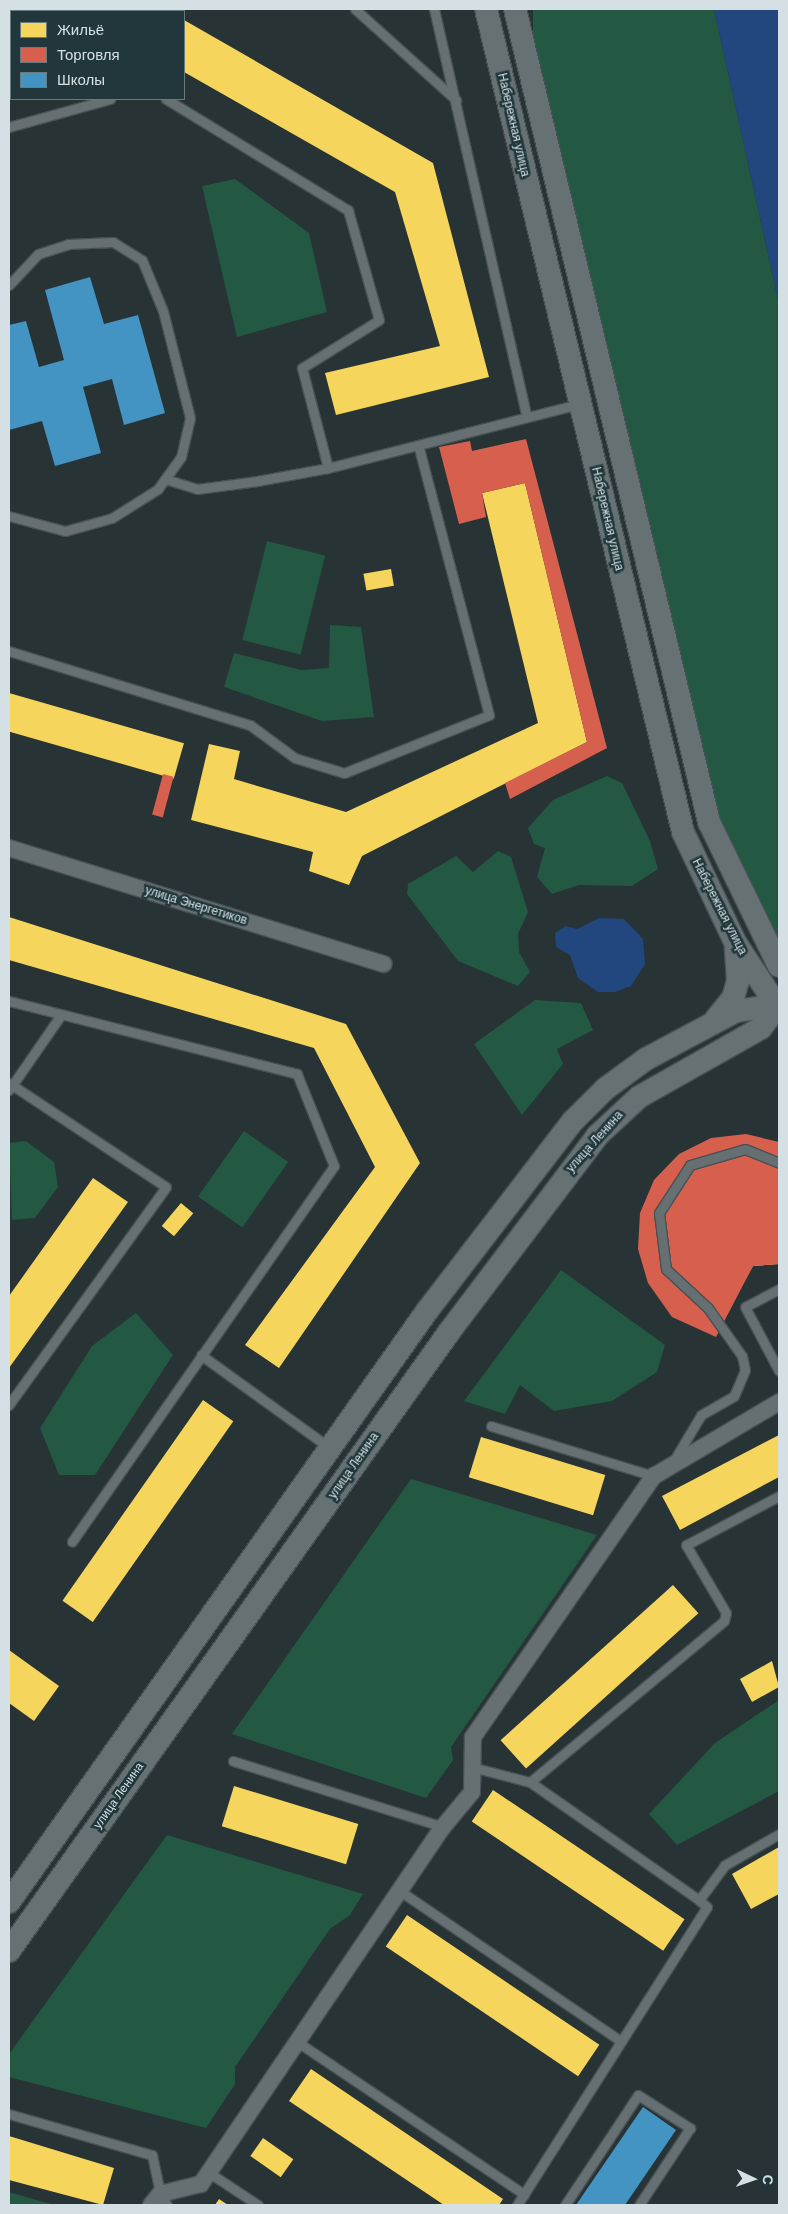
<!DOCTYPE html>
<meta charset="utf-8">
<style>
body{margin:0}
#map{position:relative;width:788px;height:2214px;overflow:hidden;background:#273335;font-family:"DM Sans",sans-serif}
div>[style]{position:absolute}
.green>*{inset:0;background:#235842;transform-origin:0 0}
.water>*{inset:0;background:#22467e}
.homes>*{inset:0;background:#f6d55c;transform-origin:0 0}
.shops>*{inset:0;background:#d6604d;transform-origin:0 0}
.schools>*{inset:0;background:#4393c3}
.roads{filter:drop-shadow(1px 0 #475153) drop-shadow(-1px 0 #475153) drop-shadow(0 1px #475153) drop-shadow(0 -1px #475153)}
.service>*{height:9px;margin:-4.5px;padding:0 4.5px;transform-origin:4.5px;border-radius:4.5px;background:#666f71}
.minor>*{height:16px;margin:-8px;padding:0 8px;transform-origin:8px;border-radius:8px;background:#666f71}
.secondary>*{height:22px;margin:-11px;padding:0 11px;transform-origin:11px;border-radius:11px;background:#657172}
span{translate:-50% -50%;white-space:nowrap;text-align:center;line-height:1.15;-webkit-text-stroke:5px #21373b;paint-order:stroke}
.street-label{font-size:12px;color:#d4e0e3}
.frame{position:absolute;inset:0;border:10px solid #d4e0e3;pointer-events:none}
.legend{position:absolute;left:10px;top:10px;width:175px;height:90px;box-sizing:border-box;background:#21373b;border:1px solid #697b7e;margin:0;padding:6px 9px;list-style:none;font-size:15px;color:#d4e0e3}
.legend li{display:flex;align-items:center;gap:10px;height:25px}
.legend b{width:25px;border:1px solid #697b7e}
.north{position:absolute;left:728px;top:2154px;width:50px;height:50px;-webkit-text-stroke:4px #21373b;paint-order:stroke;rotate:93deg;font-size:14px;font-weight:700;line-height:20px;text-align:center;color:#d4e0e3}
.north::after{content:'';display:block;margin:auto;width:18px;height:22px;background:#d4e0e3;clip-path:polygon(50% 0,100% 100%,50% 72%,0 100%)}
</style>
<div id="map">
<div class="green">
<i style="clip-path:polygon(533px 9px,714px 9px,779px 304px,779px 943px,722px 831px,533px 46px)"></i>
<i style="clip-path:polygon(235px 179px,309px 233px,327px 312px,237px 337px,202px 186px)"></i>
<i style="left:267px;top:541px;width:60px;height:102px;rotate:14deg"></i>
<i style="clip-path:polygon(330px 625px,361px 627px,374px 717px,322px 721px,224px 687px,234px 653px,301px 670px,329px 668px)"></i>
<i style="clip-path:polygon(607px 776px,622px 783px,650px 841px,658px 869px,632px 886px,579px 885px,552px 894px,537px 877px,545px 848px,534px 844px,528px 828px,553px 800px)"></i>
<i style="clip-path:polygon(498px 851px,511px 857px,528px 912px,518px 934px,519px 952px,530px 972px,518px 986px,458px 961px,407px 894px,408px 884px,456px 856px,473px 872px)"></i>
<i style="clip-path:polygon(535px 1000px,581px 1003px,593px 1030px,557px 1049px,563px 1064px,522px 1115px,474px 1044px)"></i>
<i style="left:244px;top:1131px;width:54px;height:80px;rotate:35deg"></i>
<i style="clip-path:polygon(26px 1141px,54px 1162px,58px 1187px,35px 1218px,12px 1220px,9px 1143px)"></i>
<i style="clip-path:polygon(561px 1270px,665px 1345px,657px 1372px,612px 1401px,554px 1411px,520px 1385px,505px 1414px,464px 1401px)"></i>
<i style="clip-path:polygon(136px 1313px,173px 1355px,95px 1475px,59px 1475px,40px 1428px,92px 1346px)"></i>
<i style="clip-path:polygon(411px 1479px,597px 1535px,451px 1747px,453px 1760px,426px 1798px,232px 1734px)"></i>
<i style="clip-path:polygon(779px 1700px,779px 1791px,677px 1845px,649px 1814px,715px 1743px)"></i>
<i style="clip-path:polygon(167px 1835px,363px 1894px,350px 1915px,330px 1929px,235px 2067px,235px 2084px,206px 2128px,9px 2077px,9px 2054px)"></i>
<i style="clip-path:polygon(9px 2192px,54px 2205px,9px 2205px)"></i>
</div>
<div class="water">
<i style="clip-path:polygon(714px 9px,779px 9px,779px 304px)"></i>
<i style="clip-path:polygon(599px 918px,624px 919px,643px 939px,645px 964px,631px 986px,615px 992px,598px 992px,578px 978px,570px 955px,556px 947px,555px 933px,566px 926px,577px 929px)"></i>
</div>
<div class="homes">
<i style="clip-path:polygon(164px 9px,169px 11px,139px 11px,147px 9px)"></i>
<i style="clip-path:polygon(184px 20px,433px 163px,489px 377px,336px 415px,325px 373px,440px 346px,395px 192px,184px 72px)"></i>
<i style="left:11px;top:44px;width:40px;height:2px;rotate:90deg"></i>
<i style="clip-path:polygon(525px 483px,587px 742px,362px 856px,349px 885px,309px 871px,313px 852px,191px 820px,209px 744px,240px 751px,234px 779px,346px 812px,538px 723px,482px 493px)"></i>
<i style="left:391px;top:569px;width:17px;height:28px;rotate:80deg"></i>
<i style="left:9px;top:693px;width:182px;height:37px;rotate:16deg"></i>
<i style="clip-path:polygon(9px 917px,346px 1024px,420px 1163px,279px 1368px,245px 1345px,375px 1167px,314px 1048px,9px 960px)"></i>
<i style="clip-path:polygon(734px 1172px,754px 1208px,779px 1209px,779px 1264px,753px 1266px,730px 1307px,684px 1268px,703px 1236px,683px 1200px)"></i>
<i style="clip-path:polygon(93px 1178px,128px 1202px,9px 1368px,9px 1296px)"></i>
<i style="left:181px;top:1203px;width:16px;height:30px;rotate:40deg"></i>
<i style="left:203px;top:1400px;width:37px;height:245px;rotate:35deg"></i>
<i style="clip-path:polygon(779px 1435px,779px 1477px,680px 1530px,662px 1496px)"></i>
<i style="left:481px;top:1437px;width:130px;height:42px;rotate:17deg"></i>
<i style="left:673px;top:1585px;width:38px;height:232px;rotate:48deg"></i>
<i style="clip-path:polygon(9px 1650px,59px 1686px,34px 1721px,9px 1703px)"></i>
<i style="clip-path:polygon(772px 1661px,779px 1687px,752px 1702px,740px 1679px)"></i>
<i style="left:234px;top:1786px;width:130px;height:42px;rotate:17deg"></i>
<i style="left:493px;top:1790px;width:231px;height:38px;rotate:34deg"></i>
<i style="clip-path:polygon(779px 1847px,779px 1894px,751px 1909px,732px 1874px)"></i>
<i style="left:407px;top:1915px;width:232px;height:38px;rotate:34deg"></i>
<i style="clip-path:polygon(311px 2069px,503px 2199px,499px 2205px,444px 2205px,289px 2101px)"></i>
<i style="clip-path:polygon(9px 2136px,114px 2168px,103px 2205px,9px 2180px)"></i>
<i style="left:263px;top:2138px;width:37px;height:22px;rotate:35deg"></i>
<i style="clip-path:polygon(219px 2199px,228px 2205px,215px 2205px)"></i>
</div>
<div class="shops">
<i style="clip-path:polygon(526px 439px,607px 748px,510px 799px,505px 783px,587px 742px,525px 483px,482px 493px,486px 517px,459px 524px,439px 447px,470px 441px,472px 451px)"></i>
<i style="left:163px;top:774px;width:11px;height:42px;rotate:15deg"></i>
<i style="clip-path:polygon(746px 1134px,779px 1142px,779px 1264px,753px 1266px,716px 1337px,672px 1317px,648px 1283px,638px 1249px,640px 1213px,654px 1180px,679px 1154px,711px 1138px)"></i>
</div>
<div class="schools">
<i style="clip-path:polygon(90px 277px,104px 324px,138px 315px,165px 413px,124px 425px,112px 379px,83px 387px,101px 453px,55px 466px,42px 421px,9px 430px,9px 325px,26px 321px,39px 367px,64px 360px,45px 290px)"></i>
<i style="clip-path:polygon(643px 2107px,676px 2130px,625px 2205px,576px 2205px)"></i>
</div>
<div class="roads">
<div class="service">
<i style="left:355px;top:9px;width:136px;rotate:42deg"></i>
<i style="left:434px;top:9px;width:418px;rotate:77.2deg"></i>
<i style="left:166px;top:99px;width:213px;rotate:31.4deg"></i>
<i style="left:348px;top:210px;width:114px;rotate:74.3deg"></i>
<i style="left:379px;top:320px;width:91px;rotate:148.1deg"></i>
<i style="left:302px;top:368px;width:103px;rotate:75.4deg"></i>
<i style="left:9px;top:127px;width:105px;rotate:-15.5deg"></i>
<i style="left:9px;top:285px;width:42px;rotate:-46.9deg"></i>
<i style="left:38px;top:254px;width:32px;rotate:-18deg"></i>
<i style="left:68px;top:244px;width:45px;rotate:-2.5deg"></i>
<i style="left:113px;top:242px;width:34px;rotate:32deg"></i>
<i style="left:142px;top:260px;width:55px;rotate:67.6deg"></i>
<i style="left:163px;top:311px;width:110px;rotate:75.8deg"></i>
<i style="left:190px;top:418px;width:40px;rotate:103deg"></i>
<i style="left:181px;top:457px;width:39px;rotate:126deg"></i>
<i style="left:158px;top:489px;width:54px;rotate:147.8deg"></i>
<i style="left:112px;top:518px;width:49px;rotate:164.5deg"></i>
<i style="left:65px;top:531px;width:58px;rotate:-165deg"></i>
<i style="left:165px;top:479px;width:34px;rotate:17deg"></i>
<i style="left:197px;top:489px;width:61px;rotate:-7.6deg"></i>
<i style="left:257px;top:481px;width:72px;rotate:-10.4deg"></i>
<i style="left:328px;top:468px;width:260px;rotate:-14.3deg"></i>
<i style="left:9px;top:651px;width:252px;rotate:17.1deg"></i>
<i style="left:250px;top:725px;width:56px;rotate:36.3deg"></i>
<i style="left:295px;top:758px;width:51px;rotate:17deg"></i>
<i style="left:344px;top:773px;width:156px;rotate:-21.8deg"></i>
<i style="left:489px;top:715px;width:279px;rotate:-104.7deg"></i>
<i style="left:9px;top:1001px;width:297px;rotate:14.2deg"></i>
<i style="left:297px;top:1074px;width:99px;rotate:68.1deg"></i>
<i style="left:334px;top:1166px;width:458px;rotate:124.9deg"></i>
<i style="left:9px;top:1083px;width:188px;rotate:33.5deg"></i>
<i style="left:166px;top:1187px;width:269px;rotate:125.8deg"></i>
<i style="left:9px;top:1090px;width:91px;rotate:-55.3deg"></i>
<i style="left:779px;top:1289px;width:38px;rotate:152deg"></i>
<i style="left:745px;top:1307px;width:72px;rotate:62deg"></i>
<i style="left:201px;top:1355px;width:159px;rotate:35.8deg"></i>
<i style="left:491px;top:1426px;width:170px;rotate:17.1deg"></i>
<i style="left:673px;top:1462px;width:55px;rotate:-59.2deg"></i>
<i style="left:701px;top:1415px;width:38px;rotate:-30deg"></i>
<i style="left:734px;top:1396px;width:28px;rotate:-67deg"></i>
<i style="left:745px;top:1370px;width:14px;rotate:-102deg"></i>
<i style="left:742px;top:1356px;width:59px;rotate:-125.3deg"></i>
<i style="left:708px;top:1308px;width:57px;rotate:-137.1deg"></i>
<i style="left:666px;top:1269px;width:56px;rotate:-97.1deg"></i>
<i style="left:659px;top:1213px;width:57px;rotate:-57.1deg"></i>
<i style="left:690px;top:1165px;width:57px;rotate:-16.2deg"></i>
<i style="left:745px;top:1149px;width:37px;rotate:22deg"></i>
<i style="left:779px;top:1496px;width:105px;rotate:152.2deg"></i>
<i style="left:686px;top:1545px;width:79px;rotate:59.5deg"></i>
<i style="left:726px;top:1613px;width:8px;rotate:104deg"></i>
<i style="left:724px;top:1621px;width:252px;rotate:140.3deg"></i>
<i style="left:530px;top:1782px;width:206px;rotate:34.9deg"></i>
<i style="left:699px;top:1900px;width:44px;rotate:-53.4deg"></i>
<i style="left:725px;top:1865px;width:62px;rotate:-29.9deg"></i>
<i style="left:233px;top:1761px;width:220px;rotate:17.4deg"></i>
<i style="left:472px;top:1767px;width:60px;rotate:14.5deg"></i>
<i style="left:400px;top:1891px;width:267px;rotate:34.2deg"></i>
<i style="left:296px;top:2041px;width:275px;rotate:33.9deg"></i>
<i style="left:9px;top:2114px;width:149px;rotate:16deg"></i>
<i style="left:152px;top:2155px;width:40px;rotate:78deg"></i>
<i style="left:160px;top:2194px;width:13px;rotate:58deg"></i>
<i style="left:208px;top:2172px;width:60px;rotate:33.4deg"></i>
<i style="left:517px;top:2205px;width:353px;rotate:-57.5deg"></i>
<i style="left:707px;top:1907px;width:11px;rotate:-139deg"></i>
<i style="left:565px;top:2205px;width:132px;rotate:-56.4deg"></i>
<i style="left:638px;top:2095px;width:62px;rotate:32.4deg"></i>
<i style="left:690px;top:2128px;width:92px;rotate:123.5deg"></i>
</div>
<div class="minor">
<i style="left:9px;top:848px;width:392px;rotate:17.2deg"></i>
<i style="left:151px;top:2205px;width:14px;rotate:-51deg"></i>
<i style="left:160px;top:2194px;width:42px;rotate:-13.7deg"></i>
<i style="left:201px;top:2184px;width:431px;rotate:-55.9deg"></i>
<i style="left:443px;top:1827px;width:45px;rotate:-50.4deg"></i>
<i style="left:472px;top:1792px;width:55px;rotate:-89deg"></i>
<i style="left:473px;top:1737px;width:318px;rotate:-55.3deg"></i>
<i style="left:654px;top:1476px;width:145px;rotate:-30.6deg"></i>
</div>
<div class="secondary">
<i style="left:486px;top:9px;width:846px;rotate:76.54deg"></i>
<i style="left:683px;top:832px;width:122px;rotate:64.7deg"></i>
<i style="left:735px;top:942px;width:80px;rotate:56.7deg"></i>
<i style="left:515px;top:9px;width:836px;rotate:76.58deg"></i>
<i style="left:709px;top:822px;width:160px;rotate:64.1deg"></i>
<i style="left:716px;top:1019px;width:27px;rotate:-51deg"></i>
<i style="left:733px;top:998px;width:18px;rotate:-74deg"></i>
<i style="left:738px;top:981px;width:32px;rotate:-94deg"></i>
<i style="left:9px;top:1902px;width:724px;rotate:-54.73deg"></i>
<i style="left:427px;top:1311px;width:240px;rotate:-52.5deg"></i>
<i style="left:573px;top:1121px;width:45px;rotate:-45deg"></i>
<i style="left:605px;top:1089px;width:51px;rotate:-36.2deg"></i>
<i style="left:646px;top:1059px;width:102px;rotate:-28.1deg"></i>
<i style="left:736px;top:1011px;width:43px;rotate:-7.9deg"></i>
<i style="left:9px;top:1951px;width:759px;rotate:-54.59deg"></i>
<i style="left:449px;top:1332px;width:246px;rotate:-52.9deg"></i>
<i style="left:597px;top:1136px;width:57px;rotate:-42.9deg"></i>
<i style="left:639px;top:1097px;width:140px;rotate:-29.5deg"></i>
<i style="left:761px;top:1028px;width:30px;rotate:-53deg"></i>
</div>
</div>
<div class="street-label">
<span style="left:513px;top:125px;rotate:77deg">Набережная улица</span>
<span style="left:607px;top:519px;rotate:77deg">Набережная улица</span>
<span style="left:196px;top:906px;rotate:17deg">улица Энергетиков</span>
<span style="left:719px;top:907px;rotate:63deg">Набережная улица</span>
<span style="left:595px;top:1142px;rotate:-48deg">улица Ленина</span>
<span style="left:354px;top:1466px;rotate:-55deg">улица Ленина</span>
<span style="left:119px;top:1796px;rotate:-55deg">улица Ленина</span>
</div>
<div class="frame"></div>
<ul class="legend">
<li><b style="height:14px;background:#f6d55c"></b>Жильё</li>
<li><b style="height:14px;background:#d6604d"></b>Торговля</li>
<li><b style="height:14px;background:#4393c3"></b>Школы</li>
</ul>
<div class="north">С</div>
</div>
